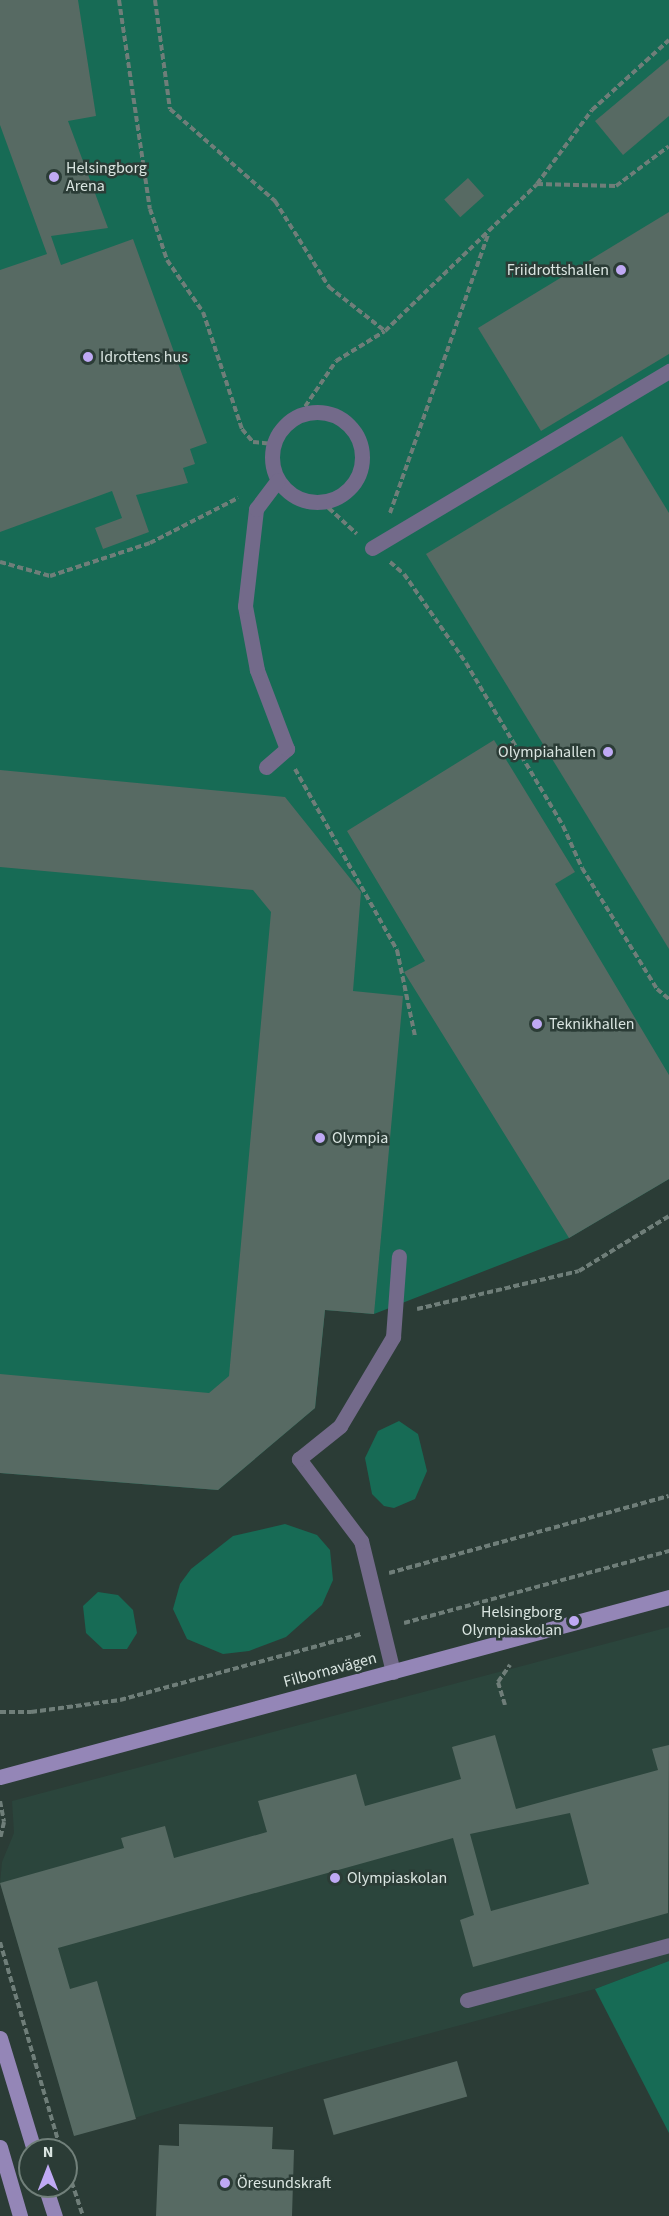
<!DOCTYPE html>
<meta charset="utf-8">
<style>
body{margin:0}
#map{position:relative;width:669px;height:2216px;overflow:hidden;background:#2b3c36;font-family:"Source Sans 3",sans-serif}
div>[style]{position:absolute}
.built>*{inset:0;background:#2b453c}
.green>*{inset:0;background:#176b55}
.building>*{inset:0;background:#576a63;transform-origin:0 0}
.path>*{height:4px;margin-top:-2px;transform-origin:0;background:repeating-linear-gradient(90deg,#6f7e79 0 6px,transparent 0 9px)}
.lane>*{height:15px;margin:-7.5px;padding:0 7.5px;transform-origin:7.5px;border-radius:7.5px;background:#736a8a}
.lane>.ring{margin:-7.5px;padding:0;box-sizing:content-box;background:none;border:15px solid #736a8a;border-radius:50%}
.secondary>*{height:15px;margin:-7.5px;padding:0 7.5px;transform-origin:7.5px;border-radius:7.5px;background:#9486b7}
.dots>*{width:16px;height:16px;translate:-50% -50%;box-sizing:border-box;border:3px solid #2b3c36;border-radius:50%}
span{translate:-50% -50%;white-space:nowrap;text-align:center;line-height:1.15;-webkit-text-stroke:5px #2b3c36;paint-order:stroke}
.poi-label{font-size:16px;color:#dae5e1}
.left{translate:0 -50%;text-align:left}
.right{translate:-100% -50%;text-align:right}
.street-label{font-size:16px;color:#dae5e1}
.north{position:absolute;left:18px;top:2138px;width:60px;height:60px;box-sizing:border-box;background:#2b3c36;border:2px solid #71807a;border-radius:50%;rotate:0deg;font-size:16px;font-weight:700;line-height:24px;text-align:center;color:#dae5e1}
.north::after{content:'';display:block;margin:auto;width:21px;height:27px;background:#bfa9f4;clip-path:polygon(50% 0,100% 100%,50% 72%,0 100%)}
</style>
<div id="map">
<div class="built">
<i style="clip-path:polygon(669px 1627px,669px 1961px,595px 1989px,312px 2065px,74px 2136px,0 1883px,2px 1862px,14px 1833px,12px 1801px)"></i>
</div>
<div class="green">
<i style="clip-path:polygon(0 0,669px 0,669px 1179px,569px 1238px,374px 1314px,325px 1310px,315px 1408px,218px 1490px,0 1473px)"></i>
<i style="clip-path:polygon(399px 1421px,418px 1434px,427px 1471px,415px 1499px,394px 1508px,384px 1506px,372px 1494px,365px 1458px,378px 1431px)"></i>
<i style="clip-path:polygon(285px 1524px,317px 1535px,330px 1550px,333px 1580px,322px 1605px,286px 1637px,249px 1651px,223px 1654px,187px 1639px,173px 1609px,180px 1584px,191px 1569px,233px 1536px)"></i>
<i style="clip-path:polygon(98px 1592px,118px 1595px,133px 1610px,137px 1633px,127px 1649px,103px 1649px,86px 1633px,83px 1606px)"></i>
<i style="clip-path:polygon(669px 1961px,669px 2133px,595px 1989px)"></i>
</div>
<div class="building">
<i style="clip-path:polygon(0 0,78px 0,96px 116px,68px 121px,108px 228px,51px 236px,61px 265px,133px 239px,207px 443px,190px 449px,195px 464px,183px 468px,188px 483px,136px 495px,149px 532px,103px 549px,95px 528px,122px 518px,112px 491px,0 532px,0 270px,47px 254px,0 125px)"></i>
<i style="clip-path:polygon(669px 59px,669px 116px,623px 155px,595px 121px)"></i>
<i style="left:468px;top:178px;width:24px;height:32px;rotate:48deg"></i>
<i style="clip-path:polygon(669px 212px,669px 354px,541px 431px,478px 328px)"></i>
<i style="clip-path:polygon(622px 436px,669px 513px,669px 949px,426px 554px)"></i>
<i style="clip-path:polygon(494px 740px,575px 872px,555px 884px,669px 1075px,669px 1179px,569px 1238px,404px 972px,425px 961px,347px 831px)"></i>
<i style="clip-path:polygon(0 770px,285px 797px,361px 892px,353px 991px,403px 996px,374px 1314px,325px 1310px,315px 1408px,218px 1490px,0 1473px,0 1374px,209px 1393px,229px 1376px,271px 912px,253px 890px,0 867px)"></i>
<i style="clip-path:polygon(evenodd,495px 1735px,516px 1809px,658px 1770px,652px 1749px,669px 1745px,668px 1913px,473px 1967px,460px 1920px,474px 1915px,453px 1838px,58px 1948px,70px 1989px,97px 1981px,136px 2119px,74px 2136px,0 1883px,124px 1848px,121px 1838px,165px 1826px,174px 1858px,267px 1832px,258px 1801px,356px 1774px,365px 1806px,461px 1779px,452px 1747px,495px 1735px,570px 1813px,589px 1884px,491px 1911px,470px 1834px,570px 1813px)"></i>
<i style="left:457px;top:2061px;width:37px;height:139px;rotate:74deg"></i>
<i style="clip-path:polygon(179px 2124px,273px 2127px,272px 2149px,294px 2150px,292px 2216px,156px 2216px,159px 2145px,179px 2146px)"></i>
</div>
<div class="path">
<i style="left:119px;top:0;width:211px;rotate:81.6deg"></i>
<i style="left:150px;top:209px;width:54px;rotate:71.6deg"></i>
<i style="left:167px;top:260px;width:63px;rotate:55.3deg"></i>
<i style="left:203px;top:312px;width:123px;rotate:71.6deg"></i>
<i style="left:242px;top:429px;width:17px;rotate:50deg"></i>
<i style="left:253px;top:442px;width:20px;rotate:6deg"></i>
<i style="left:155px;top:0;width:110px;rotate:82.2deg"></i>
<i style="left:170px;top:109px;width:140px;rotate:41.2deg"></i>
<i style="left:275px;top:201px;width:102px;rotate:57.9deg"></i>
<i style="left:329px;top:287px;width:71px;rotate:38.2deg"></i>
<i style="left:537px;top:184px;width:92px;rotate:-53.4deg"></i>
<i style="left:592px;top:110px;width:104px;rotate:-42.3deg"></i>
<i style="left:300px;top:414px;width:64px;rotate:-55.8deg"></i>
<i style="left:336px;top:361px;width:57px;rotate:-31.5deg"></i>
<i style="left:385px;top:331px;width:211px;rotate:-44deg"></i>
<i style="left:537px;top:184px;width:79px;rotate:1.5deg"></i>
<i style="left:616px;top:186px;width:66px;rotate:-37deg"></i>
<i style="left:322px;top:502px;width:47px;rotate:42.4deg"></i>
<i style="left:390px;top:513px;width:296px;rotate:-70.6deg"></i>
<i style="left:0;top:562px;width:52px;rotate:15.6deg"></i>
<i style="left:50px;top:576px;width:105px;rotate:-18.3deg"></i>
<i style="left:150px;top:543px;width:99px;rotate:-27.1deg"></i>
<i style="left:390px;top:562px;width:18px;rotate:41deg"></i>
<i style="left:404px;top:574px;width:108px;rotate:55.1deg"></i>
<i style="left:466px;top:663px;width:190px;rotate:59.2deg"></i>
<i style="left:563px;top:826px;width:46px;rotate:65.7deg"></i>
<i style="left:582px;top:868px;width:142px;rotate:58.2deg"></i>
<i style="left:657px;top:989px;width:16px;rotate:40deg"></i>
<i style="left:295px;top:769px;width:208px;rotate:60.6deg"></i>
<i style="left:397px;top:950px;width:88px;rotate:78.2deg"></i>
<i style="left:417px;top:1309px;width:166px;rotate:-13.2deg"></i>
<i style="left:579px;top:1271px;width:105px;rotate:-31.4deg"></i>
<i style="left:389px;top:1573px;width:290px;rotate:-15.4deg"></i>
<i style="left:404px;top:1623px;width:275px;rotate:-15.2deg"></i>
<i style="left:505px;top:1705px;width:24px;rotate:-107deg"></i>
<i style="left:498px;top:1682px;width:21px;rotate:-55deg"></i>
<i style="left:0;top:1712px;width:31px"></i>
<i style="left:31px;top:1712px;width:90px;rotate:-7.7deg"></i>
<i style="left:120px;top:1700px;width:251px;rotate:-15.3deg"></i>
<i style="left:0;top:1801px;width:21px;rotate:79deg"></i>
<i style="left:4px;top:1822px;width:17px;rotate:103deg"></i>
<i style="left:0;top:1942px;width:217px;rotate:73.7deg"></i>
<i style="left:66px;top:2165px;width:54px;rotate:71.6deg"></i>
</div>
<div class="lane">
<i class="ring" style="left:272px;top:412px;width:75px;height:75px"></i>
<i style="left:372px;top:548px;width:346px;rotate:-30.8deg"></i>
<i style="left:266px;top:767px;width:28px;rotate:-41deg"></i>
<i style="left:287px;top:749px;width:85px;rotate:-110.8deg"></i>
<i style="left:257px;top:670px;width:65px;rotate:-100.6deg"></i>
<i style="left:245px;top:606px;width:98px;rotate:-83.5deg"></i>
<i style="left:256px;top:509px;width:36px;rotate:-53deg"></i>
<i style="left:393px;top:1672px;width:135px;rotate:-103.7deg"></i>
<i style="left:361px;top:1541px;width:103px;rotate:-127.1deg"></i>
<i style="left:299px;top:1459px;width:53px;rotate:-38.8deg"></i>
<i style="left:340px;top:1426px;width:104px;rotate:-59.2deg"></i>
<i style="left:393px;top:1337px;width:81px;rotate:-85.8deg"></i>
<i style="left:467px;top:2000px;width:209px;rotate:-15.2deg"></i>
</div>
<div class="secondary">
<i style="left:0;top:1777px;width:693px;rotate:-15.06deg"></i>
<i style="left:0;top:2038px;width:117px;rotate:73.1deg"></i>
<i style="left:0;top:2147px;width:72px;rotate:73.8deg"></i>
<i style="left:45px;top:2186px;width:32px;rotate:72deg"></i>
</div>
<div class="dots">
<i style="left:54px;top:177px;background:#bfa9f4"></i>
<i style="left:621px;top:270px;background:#bfa9f4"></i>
<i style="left:88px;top:357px;background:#bfa9f4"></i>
<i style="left:608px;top:752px;background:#bfa9f4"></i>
<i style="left:537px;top:1024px;background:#bfa9f4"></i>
<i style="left:320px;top:1138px;background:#bfa9f4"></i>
<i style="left:574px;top:1621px;background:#bfa9f4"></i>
<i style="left:335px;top:1878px;background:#bfa9f4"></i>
<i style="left:225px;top:2183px;background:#bfa9f4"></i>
</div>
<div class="poi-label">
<span class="left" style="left:66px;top:177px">Helsingborg<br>Arena</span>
<span class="right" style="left:609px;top:270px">Friidrottshallen</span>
<span class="left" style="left:100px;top:357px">Idrottens hus</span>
<span class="right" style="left:596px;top:752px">Olympiahallen</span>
<span class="left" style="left:549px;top:1024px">Teknikhallen</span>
<span class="left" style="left:332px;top:1138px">Olympia</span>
<span class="right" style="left:562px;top:1621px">Helsingborg<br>Olympiaskolan</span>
<span class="left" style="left:347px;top:1878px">Olympiaskolan</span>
<span class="left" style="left:237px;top:2183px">Öresundskraft</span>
</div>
<div class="street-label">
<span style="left:330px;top:1670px;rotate:-15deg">Filbornavägen</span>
</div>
<div class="north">N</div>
</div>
